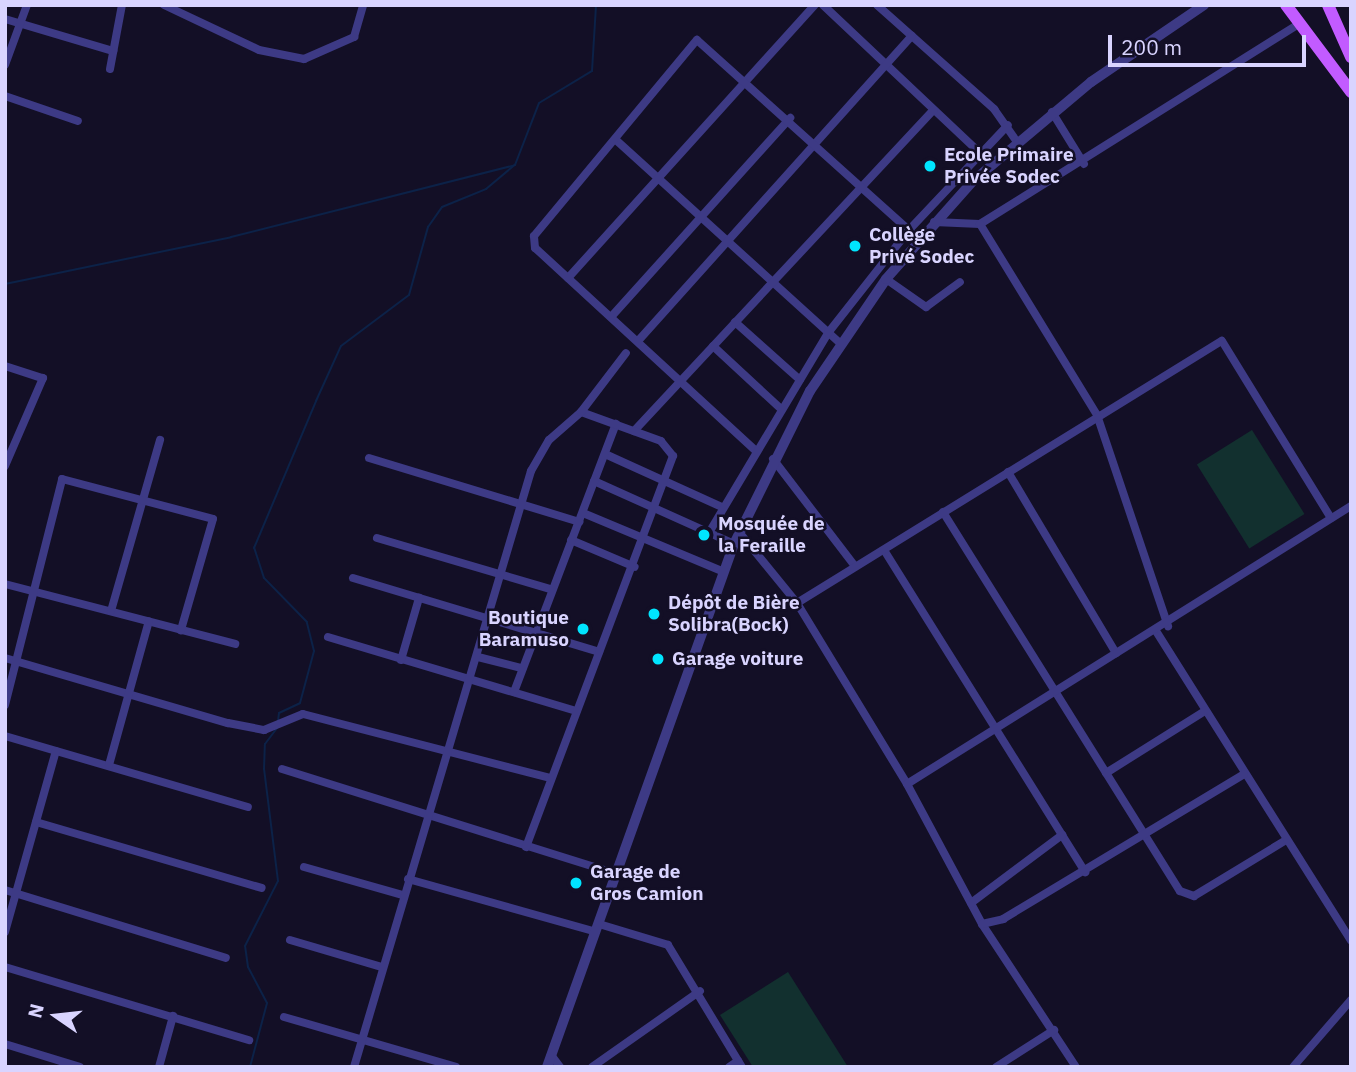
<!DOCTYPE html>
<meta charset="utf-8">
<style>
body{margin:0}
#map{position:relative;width:1356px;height:1072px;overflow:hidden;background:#130f26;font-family:"IBM Plex Sans",sans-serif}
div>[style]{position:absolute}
.green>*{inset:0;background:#12302f;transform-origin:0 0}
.stream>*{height:2px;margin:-1px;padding:0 1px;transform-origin:1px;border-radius:1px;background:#0c2248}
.minor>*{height:8px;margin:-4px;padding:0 4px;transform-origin:4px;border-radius:4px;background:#3d3a85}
.tertiary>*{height:10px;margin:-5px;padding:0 5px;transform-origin:5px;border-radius:5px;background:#3d3a85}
.primary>*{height:12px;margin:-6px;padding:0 6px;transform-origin:6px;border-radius:6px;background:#c25bff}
.dots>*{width:19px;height:19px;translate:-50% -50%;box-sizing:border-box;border:4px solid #130f26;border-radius:50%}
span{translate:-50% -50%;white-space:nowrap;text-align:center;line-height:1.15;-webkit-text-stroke:5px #130f26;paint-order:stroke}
.poi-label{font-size:19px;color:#d9d4ff;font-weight:700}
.left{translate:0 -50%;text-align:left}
.right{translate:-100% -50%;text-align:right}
.frame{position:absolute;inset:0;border:7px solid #d9d4ff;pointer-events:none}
.north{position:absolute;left:21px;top:981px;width:70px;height:70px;-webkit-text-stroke:5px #130f26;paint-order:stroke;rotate:284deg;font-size:19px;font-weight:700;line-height:28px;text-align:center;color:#d9d4ff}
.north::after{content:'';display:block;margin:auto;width:24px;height:32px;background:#d9d4ff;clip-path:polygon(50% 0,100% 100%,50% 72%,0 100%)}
.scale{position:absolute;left:1108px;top:35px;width:198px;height:32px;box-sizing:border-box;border:4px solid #d9d4ff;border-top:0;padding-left:9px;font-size:21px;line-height:24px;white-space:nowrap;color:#d9d4ff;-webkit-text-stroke:5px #130f26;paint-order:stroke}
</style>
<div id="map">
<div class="green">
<i style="left:1252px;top:430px;width:99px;height:65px;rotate:58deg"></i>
<i style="clip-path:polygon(788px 972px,848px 1067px,753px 1067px,720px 1015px)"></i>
</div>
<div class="stream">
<i style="left:5px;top:284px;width:231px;rotate:-11.7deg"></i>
<i style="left:231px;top:237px;width:293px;rotate:-14.2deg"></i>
<i style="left:515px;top:165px;width:66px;rotate:-68.8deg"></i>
<i style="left:539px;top:103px;width:62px;rotate:-31.1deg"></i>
<i style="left:592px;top:71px;width:66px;rotate:-86.5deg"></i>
<i style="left:278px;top:721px;width:8px;rotate:-83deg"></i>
<i style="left:279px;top:713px;width:23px;rotate:-25deg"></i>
<i style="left:300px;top:703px;width:54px;rotate:-74.9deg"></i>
<i style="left:314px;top:651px;width:30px;rotate:-104deg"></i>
<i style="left:307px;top:622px;width:62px;rotate:-134.3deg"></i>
<i style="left:264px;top:578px;width:32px;rotate:-108deg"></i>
<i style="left:254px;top:548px;width:160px;rotate:-67.1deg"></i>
<i style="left:316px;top:401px;width:60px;rotate:-65.6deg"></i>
<i style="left:341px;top:346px;width:85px;rotate:-36.9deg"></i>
<i style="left:409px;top:295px;width:71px;rotate:-74.4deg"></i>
<i style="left:428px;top:227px;width:24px;rotate:-55deg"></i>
<i style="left:442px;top:207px;width:48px;rotate:-22.2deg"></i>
<i style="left:486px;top:189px;width:38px;rotate:-40deg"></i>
<i style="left:250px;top:1067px;width:66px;rotate:-75.1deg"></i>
<i style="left:267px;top:1003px;width:41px;rotate:-117.8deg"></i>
<i style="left:248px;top:967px;width:21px;rotate:-98deg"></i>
<i style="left:245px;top:946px;width:73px;rotate:-63.1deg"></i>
<i style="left:278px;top:881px;width:113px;rotate:-97.1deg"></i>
<i style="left:264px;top:769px;width:25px;rotate:-88deg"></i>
<i style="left:265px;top:744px;width:21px;rotate:-53deg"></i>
</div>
<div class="minor">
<i style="left:164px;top:5px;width:105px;rotate:25.3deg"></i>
<i style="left:259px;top:50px;width:46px;rotate:11.3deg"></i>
<i style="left:304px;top:59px;width:55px;rotate:-23.7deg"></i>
<i style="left:354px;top:37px;width:33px;rotate:-74deg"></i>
<i style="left:823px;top:5px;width:213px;rotate:43.3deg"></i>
<i style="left:877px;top:5px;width:157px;rotate:41.6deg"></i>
<i style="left:994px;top:109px;width:39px;rotate:55deg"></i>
<i style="left:5px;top:19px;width:113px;rotate:16.5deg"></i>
<i style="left:5px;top:65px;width:64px;rotate:-69.9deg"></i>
<i style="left:110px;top:69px;width:65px;rotate:-79.4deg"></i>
<i style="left:5px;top:96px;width:77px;rotate:18.9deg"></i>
<i style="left:1052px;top:112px;width:61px;rotate:58.4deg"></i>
<i style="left:616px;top:140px;width:302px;rotate:42.2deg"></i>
<i style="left:934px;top:222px;width:46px;rotate:2.5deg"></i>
<i style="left:980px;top:224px;width:377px;rotate:-32.1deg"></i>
<i style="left:980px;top:224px;width:224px;rotate:58.5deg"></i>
<i style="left:1097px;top:415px;width:223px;rotate:71.4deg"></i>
<i style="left:568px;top:278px;width:368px;rotate:-47.9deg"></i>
<i style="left:886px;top:279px;width:49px;rotate:35deg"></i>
<i style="left:926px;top:307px;width:42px;rotate:-36.3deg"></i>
<i style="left:611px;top:317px;width:268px;rotate:-48deg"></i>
<i style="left:735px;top:322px;width:87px;rotate:41.7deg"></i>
<i style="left:638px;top:341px;width:410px;rotate:-48.1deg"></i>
<i style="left:713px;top:346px;width:93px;rotate:42.8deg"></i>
<i style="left:5px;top:366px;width:40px;rotate:18deg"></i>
<i style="left:43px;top:378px;width:96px;rotate:113.4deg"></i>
<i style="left:634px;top:431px;width:439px;rotate:-47deg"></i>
<i style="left:756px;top:451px;width:300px;rotate:-137.4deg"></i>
<i style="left:535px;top:248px;width:12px;rotate:-95deg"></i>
<i style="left:534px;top:236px;width:255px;rotate:-50.3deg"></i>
<i style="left:697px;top:40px;width:298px;rotate:41.9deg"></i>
<i style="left:605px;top:454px;width:128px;rotate:24.4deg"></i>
<i style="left:369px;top:458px;width:220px;rotate:16.9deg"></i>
<i style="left:773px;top:459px;width:133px;rotate:52.6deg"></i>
<i style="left:1008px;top:472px;width:211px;rotate:59.2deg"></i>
<i style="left:594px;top:481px;width:154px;rotate:24.2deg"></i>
<i style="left:943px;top:512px;width:447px;rotate:58deg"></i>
<i style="left:1180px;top:891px;width:15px;rotate:20deg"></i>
<i style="left:1194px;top:896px;width:108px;rotate:-31.3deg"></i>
<i style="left:583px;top:513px;width:153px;rotate:22.7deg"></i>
<i style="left:710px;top:531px;width:230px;rotate:-59.2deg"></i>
<i style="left:828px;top:333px;width:131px;rotate:-51.8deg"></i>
<i style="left:909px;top:230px;width:144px;rotate:-46.7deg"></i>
<i style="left:739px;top:532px;width:92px;rotate:50.8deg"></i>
<i style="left:797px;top:603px;width:212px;rotate:58.7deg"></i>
<i style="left:907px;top:784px;width:159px;rotate:61.8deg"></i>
<i style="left:982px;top:924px;width:171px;rotate:56.7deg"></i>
<i style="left:377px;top:538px;width:180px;rotate:16.4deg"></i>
<i style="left:571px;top:540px;width:69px;rotate:22.9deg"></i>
<i style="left:884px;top:550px;width:380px;rotate:58deg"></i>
<i style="left:353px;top:578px;width:257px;rotate:16.7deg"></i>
<i style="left:5px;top:584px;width:238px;rotate:14.6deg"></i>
<i style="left:797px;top:603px;width:499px;rotate:-31.7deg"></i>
<i style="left:1222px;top:341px;width:208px;rotate:58.4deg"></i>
<i style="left:111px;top:611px;width:178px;rotate:-74deg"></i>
<i style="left:1156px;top:631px;width:366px;rotate:57.8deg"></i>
<i style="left:328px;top:637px;width:259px;rotate:16.6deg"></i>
<i style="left:478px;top:657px;width:44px;rotate:14.3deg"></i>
<i style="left:5px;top:658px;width:232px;rotate:16.3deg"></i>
<i style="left:228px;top:723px;width:37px;rotate:11deg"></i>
<i style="left:264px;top:730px;width:42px;rotate:-22.3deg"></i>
<i style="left:303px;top:714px;width:256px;rotate:14.5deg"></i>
<i style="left:401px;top:660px;width:65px;rotate:-73.8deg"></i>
<i style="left:514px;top:692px;width:287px;rotate:-69.2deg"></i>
<i style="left:5px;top:705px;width:233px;rotate:-75.8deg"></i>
<i style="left:62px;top:479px;width:156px;rotate:14.8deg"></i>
<i style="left:213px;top:519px;width:116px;rotate:106.1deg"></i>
<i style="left:5px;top:736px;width:253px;rotate:16.3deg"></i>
<i style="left:109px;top:765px;width:149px;rotate:-74.5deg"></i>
<i style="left:282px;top:769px;width:351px;rotate:17.4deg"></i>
<i style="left:1106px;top:773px;width:117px;rotate:-32.1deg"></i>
<i style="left:907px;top:784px;width:524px;rotate:-32.05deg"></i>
<i style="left:36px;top:822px;width:235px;rotate:16.3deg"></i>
<i style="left:526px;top:847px;width:418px;rotate:-69.4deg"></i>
<i style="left:673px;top:456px;width:19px;rotate:-129deg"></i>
<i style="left:661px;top:441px;width:85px;rotate:-160.1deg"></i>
<i style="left:304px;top:867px;width:102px;rotate:15.9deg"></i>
<i style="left:408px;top:879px;width:195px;rotate:15.7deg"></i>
<i style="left:5px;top:890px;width:231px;rotate:17.1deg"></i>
<i style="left:971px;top:903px;width:114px;rotate:-36.8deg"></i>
<i style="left:599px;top:924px;width:72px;rotate:16.9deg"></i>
<i style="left:668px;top:945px;width:143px;rotate:58.8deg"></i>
<i style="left:982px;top:924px;width:22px;rotate:-13deg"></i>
<i style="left:1003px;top:919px;width:281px;rotate:-31deg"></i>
<i style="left:5px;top:932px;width:188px;rotate:-74.3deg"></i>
<i style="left:290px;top:940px;width:96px;rotate:16.4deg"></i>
<i style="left:5px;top:967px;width:255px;rotate:16.7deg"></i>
<i style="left:284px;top:1017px;width:179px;rotate:16.2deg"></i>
<i style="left:5px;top:1044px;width:78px;rotate:17deg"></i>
<i style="left:551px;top:1055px;width:15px;rotate:53deg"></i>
<i style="left:159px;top:1067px;width:53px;rotate:-74.6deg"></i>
<i style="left:354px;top:1067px;width:622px;rotate:-73.46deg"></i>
<i style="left:531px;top:471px;width:36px;rotate:-60deg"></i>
<i style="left:549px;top:440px;width:43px;rotate:-41.2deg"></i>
<i style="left:581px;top:412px;width:74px;rotate:-52.7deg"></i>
<i style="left:592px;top:1067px;width:132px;rotate:-35.1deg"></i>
<i style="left:729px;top:1067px;width:11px;rotate:-34deg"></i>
<i style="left:996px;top:1067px;width:69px;rotate:-32.5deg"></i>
<i style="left:1293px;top:1067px;width:89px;rotate:-49.1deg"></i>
</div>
<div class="tertiary">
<i style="left:547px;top:1067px;width:555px;rotate:-70.33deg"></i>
<i style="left:734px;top:544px;width:171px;rotate:-63.6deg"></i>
<i style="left:810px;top:391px;width:135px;rotate:-55.8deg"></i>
<i style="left:886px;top:279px;width:131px;rotate:-48.4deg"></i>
<i style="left:973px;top:181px;width:154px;rotate:-40deg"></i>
<i style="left:1091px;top:82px;width:137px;rotate:-34.3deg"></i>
</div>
<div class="primary">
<i style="left:1286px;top:5px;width:109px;rotate:53.2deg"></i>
<i style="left:1328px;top:5px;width:57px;rotate:66.1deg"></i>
</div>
<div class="dots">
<i style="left:930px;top:166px;background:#00e5ff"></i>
<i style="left:855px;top:246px;background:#00e5ff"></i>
<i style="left:704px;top:535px;background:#00e5ff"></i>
<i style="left:654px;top:614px;background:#00e5ff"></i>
<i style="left:583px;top:629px;background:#00e5ff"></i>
<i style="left:658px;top:659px;background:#00e5ff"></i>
<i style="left:576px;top:883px;background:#00e5ff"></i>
</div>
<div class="poi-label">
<span class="left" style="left:944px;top:166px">Ecole Primaire<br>Privée Sodec</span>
<span class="left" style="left:869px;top:246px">Collège<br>Privé Sodec</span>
<span class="left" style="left:718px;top:535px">Mosquée de<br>la Feraille</span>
<span class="left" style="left:668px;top:614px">Dépôt de Bière<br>Solibra(Bock)</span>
<span class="right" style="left:569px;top:629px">Boutique<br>Baramuso</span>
<span class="left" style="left:672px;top:659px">Garage voiture</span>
<span class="left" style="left:590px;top:883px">Garage de<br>Gros Camion</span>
</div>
<div class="frame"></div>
<div class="north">N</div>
<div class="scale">200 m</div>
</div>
